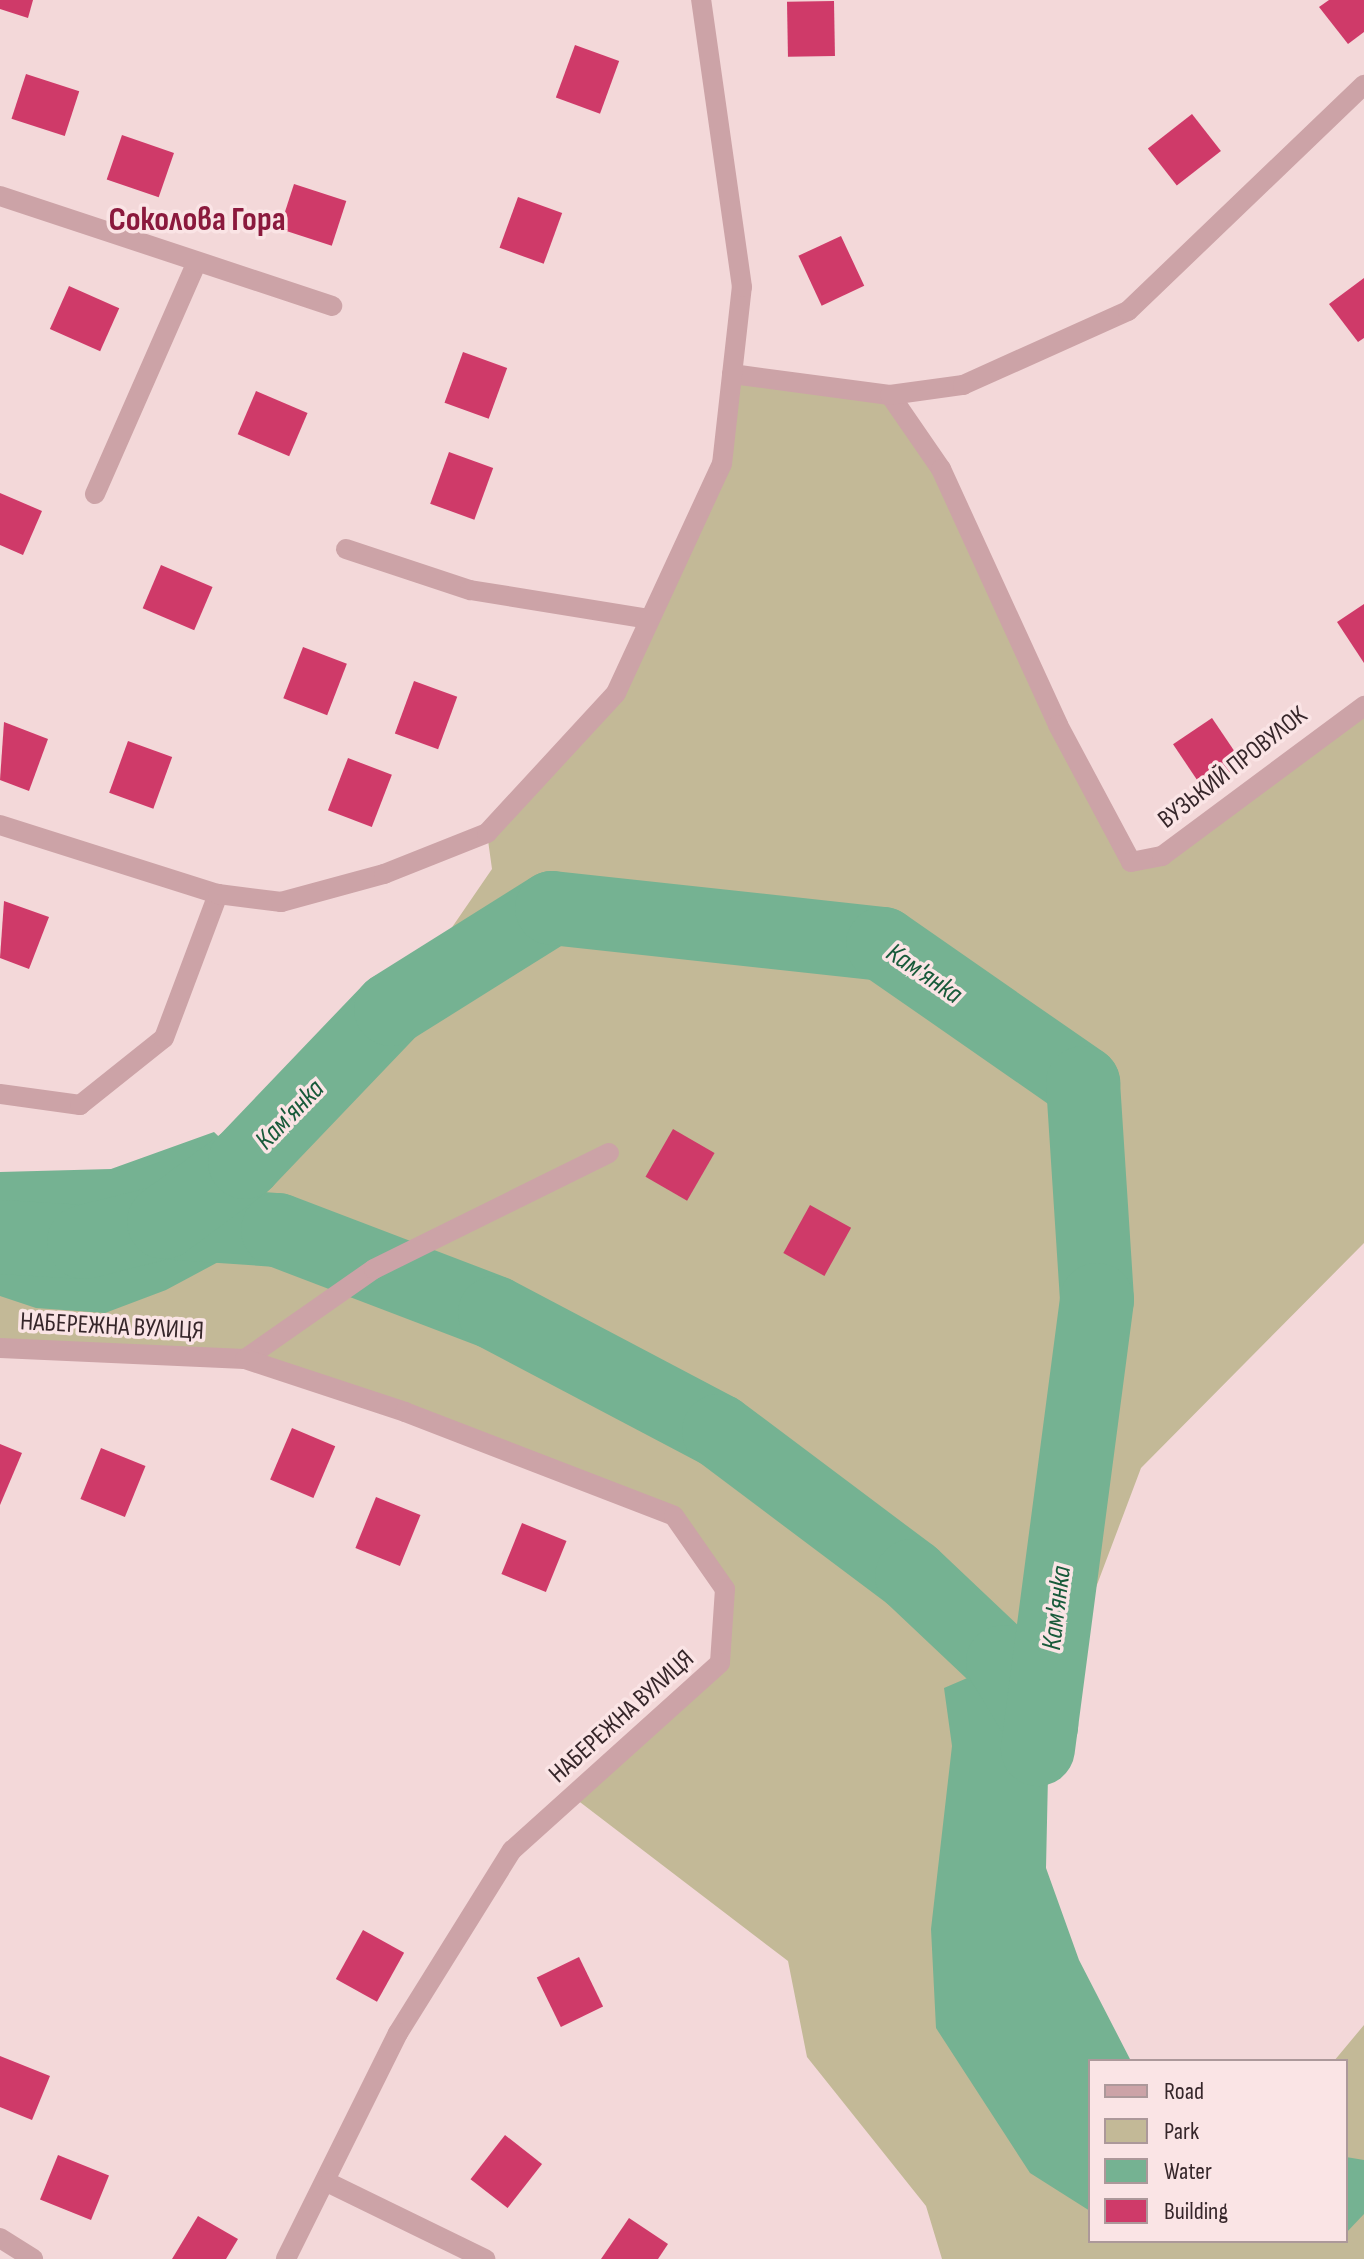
<!DOCTYPE html>
<meta charset="utf-8">
<style>
body{margin:0}
#map{position:relative;width:1364px;height:2259px;overflow:hidden;background:#f3d8d9;font-family:"Sofia Sans Condensed",sans-serif}
div>[style]{position:absolute}
.green>*{inset:0;background:#c3b997}
.water>*{inset:0;background:#75b292}
.river>*{height:74px;margin:-37px;padding:0 37px;transform-origin:37px;border-radius:37px;background:#75b292}
.building>*{inset:0;background:#cf3a69;transform-origin:0 0}
.lane>*{height:20px;margin:-10px;padding:0 10px;transform-origin:10px;border-radius:10px;background:#cca3a7}
.street>*{height:20px;margin:-10px;padding:0 10px;transform-origin:10px;border-radius:10px;background:#cca3a7}
span{translate:-50% -50%;white-space:nowrap;text-align:center;line-height:1.15;-webkit-text-stroke:7px #fae4e5;paint-order:stroke}
.street-label{font-size:26px;color:#36262a}
.water-label{font-size:28px;color:#185a3a;font-style:italic}
.district-label{font-size:34px;color:#8b193d;font-weight:700}
.legend{position:absolute;left:1088px;top:2059px;width:260px;height:184px;box-sizing:border-box;background:#fae4e5;border:2px solid #ac989a;margin:0;padding:10px 14px;list-style:none;font-size:24px;color:#36262a}
.legend li{display:flex;align-items:center;gap:16px;height:40px}
.legend b{width:40px;border:2px solid #ac989a}
</style>
<div id="map">
<div class="green">
<i style="clip-path:polygon(732px 374px,890px 395px,941px 469px,1131px 862px,1162px 856px,1364px 706px,1364px 1243px,1141px 1468px,1089px 1606px,1056px 1615px,1029px 1762px,1025px 1854px,1090px 2113px,1090px 2241px,1346px 2241px,1346px 2061px,1334px 2061px,1364px 2025px,1364px 2259px,942px 2259px,926px 2206px,807px 2057px,788px 1961px,572px 1796px,720px 1663px,725px 1589px,674px 1516px,245px 1359px,0 1348px,0 1237px,164px 1222px,245px 1162px,391px 1009px,333px 1101px,492px 869px,487px 833px,616px 693px,722px 464px)"></i>
</div>
<div class="water">
<i style="clip-path:polygon(214px 1132px,245px 1162px,278px 1230px,166px 1290px,105px 1313px,36px 1308px,0 1296px,0 1172px,111px 1169px)"></i>
<i style="clip-path:polygon(1070px 1648px,1048px 1776px,1046px 1868px,1079px 1960px,1131px 2061px,1090px 2061px,1090px 2211px,1030px 2173px,936px 2028px,931px 1929px,952px 1746px,944px 1688px,1030px 1651px)"></i>
<i style="clip-path:polygon(1346px 2157px,1364px 2160px,1364px 2214px,1346px 2233px)"></i>
</div>
<div class="river">
<i style="left:177px;top:1223px;width:101px;rotate:4deg"></i>
<i style="left:278px;top:1230px;width:232px;rotate:20.9deg"></i>
<i style="left:495px;top:1313px;width:253px;rotate:27.8deg"></i>
<i style="left:719px;top:1431px;width:241px;rotate:36.9deg"></i>
<i style="left:912px;top:1576px;width:125px;rotate:43.4deg"></i>
<i style="left:1003px;top:1662px;width:74px;rotate:58.9deg"></i>
<i style="left:0;top:1237px;width:84px;rotate:3.4deg"></i>
<i style="left:84px;top:1242px;width:82px;rotate:-14deg"></i>
<i style="left:164px;top:1222px;width:101px;rotate:-36.5deg"></i>
<i style="left:245px;top:1162px;width:211px;rotate:-46.3deg"></i>
<i style="left:391px;top:1009px;width:190px;rotate:-32.1deg"></i>
<i style="left:552px;top:908px;width:333px;rotate:6.2deg"></i>
<i style="left:883px;top:944px;width:244px;rotate:34.8deg"></i>
<i style="left:1083px;top:1083px;width:217px;rotate:86.3deg"></i>
<i style="left:1097px;top:1300px;width:453px;rotate:97.5deg"></i>
</div>
<div class="building">
<i style="clip-path:polygon(0 0,33px 0,28px 18px,0 9px)"></i>
<i style="clip-path:polygon(1329px 0,1364px 0,1364px 32px,1348px 44px,1319px 7px)"></i>
<i style="left:834px;top:1px;width:55px;height:47px;rotate:89deg"></i>
<i style="left:575px;top:45px;width:47px;height:56px;rotate:20deg"></i>
<i style="left:26px;top:74px;width:56px;height:47px;rotate:18deg"></i>
<i style="left:1192px;top:114px;width:47px;height:56px;rotate:52deg"></i>
<i style="left:122px;top:135px;width:55px;height:47px;rotate:19deg"></i>
<i style="left:294px;top:184px;width:55px;height:47px;rotate:18deg"></i>
<i style="left:518px;top:197px;width:47px;height:54px;rotate:20deg"></i>
<i style="left:841px;top:236px;width:55px;height:47px;rotate:65deg"></i>
<i style="clip-path:polygon(1364px 278px,1364px 338px,1358px 342px,1329px 304px)"></i>
<i style="left:69px;top:286px;width:55px;height:47px;rotate:24deg"></i>
<i style="left:463px;top:352px;width:47px;height:54px;rotate:20deg"></i>
<i style="left:256px;top:391px;width:56px;height:47px;rotate:23deg"></i>
<i style="left:449px;top:452px;width:47px;height:55px;rotate:20deg"></i>
<i style="clip-path:polygon(0 493px,42px 511px,23px 555px,0 545px)"></i>
<i style="left:161px;top:565px;width:56px;height:47px;rotate:23deg"></i>
<i style="clip-path:polygon(1364px 604px,1364px 663px,1337px 622px)"></i>
<i style="left:303px;top:647px;width:47px;height:55px;rotate:21deg"></i>
<i style="left:414px;top:681px;width:46px;height:56px;rotate:20deg"></i>
<i style="left:1212px;top:718px;width:55px;height:47px;rotate:56deg"></i>
<i style="clip-path:polygon(4px 722px,48px 739px,29px 791px,0 780px)"></i>
<i style="left:128px;top:741px;width:47px;height:55px;rotate:20deg"></i>
<i style="left:348px;top:758px;width:47px;height:56px;rotate:21deg"></i>
<i style="clip-path:polygon(4px 901px,49px 917px,29px 969px,0 958px)"></i>
<i style="left:673px;top:1129px;width:48px;height:55px;rotate:30deg"></i>
<i style="left:810px;top:1205px;width:47px;height:55px;rotate:29deg"></i>
<i style="left:292px;top:1428px;width:47px;height:56px;rotate:23deg"></i>
<i style="clip-path:polygon(0 1444px,22px 1453px,0 1505px)"></i>
<i style="left:101px;top:1448px;width:48px;height:55px;rotate:22deg"></i>
<i style="left:376px;top:1497px;width:48px;height:55px;rotate:22deg"></i>
<i style="left:522px;top:1523px;width:48px;height:55px;rotate:22deg"></i>
<i style="left:363px;top:1930px;width:47px;height:56px;rotate:29deg"></i>
<i style="left:579px;top:1957px;width:55px;height:47px;rotate:64deg"></i>
<i style="clip-path:polygon(0 2056px,50px 2076px,32px 2120px,0 2107px)"></i>
<i style="left:505px;top:2135px;width:47px;height:56px;rotate:38deg"></i>
<i style="left:58px;top:2155px;width:55px;height:48px;rotate:22deg"></i>
<i style="clip-path:polygon(198px 2216px,238px 2239px,226px 2259px,172px 2259px)"></i>
<i style="clip-path:polygon(629px 2218px,668px 2244px,658px 2259px,601px 2259px)"></i>
</div>
<div class="lane">
<i style="left:95px;top:494px;width:249px;rotate:-66.3deg"></i>
<i style="left:346px;top:549px;width:131px;rotate:18.3deg"></i>
<i style="left:470px;top:590px;width:182px;rotate:9.2deg"></i>
<i style="left:0;top:1094px;width:81px;rotate:7.8deg"></i>
<i style="left:80px;top:1105px;width:107px;rotate:-38.6deg"></i>
<i style="left:164px;top:1038px;width:154px;rotate:-69.4deg"></i>
<i style="left:245px;top:1359px;width:157px;rotate:-34.9deg"></i>
<i style="left:374px;top:1269px;width:262px;rotate:-26.3deg"></i>
</div>
<div class="street">
<i style="left:0;top:196px;width:350px;rotate:18.3deg"></i>
<i style="left:732px;top:374px;width:159px;rotate:7.6deg"></i>
<i style="left:890px;top:395px;width:90px;rotate:55.4deg"></i>
<i style="left:941px;top:469px;width:281px;rotate:65.4deg"></i>
<i style="left:1058px;top:725px;width:155px;rotate:61.9deg"></i>
<i style="left:1131px;top:862px;width:32px;rotate:-11deg"></i>
<i style="left:1162px;top:856px;width:252px;rotate:-36.6deg"></i>
<i style="left:890px;top:395px;width:74px;rotate:-7.8deg"></i>
<i style="left:963px;top:385px;width:181px;rotate:-24.2deg"></i>
<i style="left:1128px;top:311px;width:327px;rotate:-43.8deg"></i>
<i style="left:0;top:825px;width:229px;rotate:17.6deg"></i>
<i style="left:218px;top:894px;width:64px;rotate:7.2deg"></i>
<i style="left:281px;top:902px;width:107px;rotate:-15.2deg"></i>
<i style="left:384px;top:874px;width:111px;rotate:-21.7deg"></i>
<i style="left:487px;top:833px;width:190px;rotate:-47.3deg"></i>
<i style="left:616px;top:693px;width:252px;rotate:-65.2deg"></i>
<i style="left:722px;top:464px;width:178px;rotate:-83.6deg"></i>
<i style="left:742px;top:287px;width:290px;rotate:-98.1deg"></i>
<i style="left:0;top:1348px;width:245px;rotate:2.6deg"></i>
<i style="left:245px;top:1359px;width:169px;rotate:18.3deg"></i>
<i style="left:405px;top:1412px;width:288px;rotate:21.1deg"></i>
<i style="left:674px;top:1516px;width:89px;rotate:55.1deg"></i>
<i style="left:725px;top:1589px;width:74px;rotate:93.9deg"></i>
<i style="left:720px;top:1663px;width:280px;rotate:138deg"></i>
<i style="left:512px;top:1850px;width:216px;rotate:121.9deg"></i>
<i style="left:398px;top:2033px;width:252px;rotate:116.4deg"></i>
<i style="left:329px;top:2183px;width:174px;rotate:26deg"></i>
<i style="left:0;top:2238px;width:39px;rotate:32deg"></i>
</div>
<div class="street-label">
<span style="left:1233px;top:768px;rotate:-38deg">ВУЗЬКИЙ ПРОВУЛОК</span>
<span style="left:112px;top:1327px;rotate:3deg">НАБЕРЕЖНА ВУЛИЦЯ</span>
<span style="left:622px;top:1717px;rotate:-42deg">НАБЕРЕЖНА ВУЛИЦЯ</span>
</div>
<div class="water-label">
<span style="left:924px;top:974px;rotate:34deg">Кам'янка</span>
<span style="left:290px;top:1115px;rotate:-46deg">Кам'янка</span>
<span style="left:1057px;top:1608px;rotate:-83deg">Кам'янка</span>
</div>
<div class="district-label">
<span style="left:197px;top:220px">Соколова Гора</span>
</div>
<ul class="legend">
<li><b style="height:10px;background:#cca3a7"></b>Road</li>
<li><b style="height:22px;background:#c3b997"></b>Park</li>
<li><b style="height:22px;background:#75b292"></b>Water</li>
<li><b style="height:22px;background:#cf3a69"></b>Building</li>
</ul>
</div>
